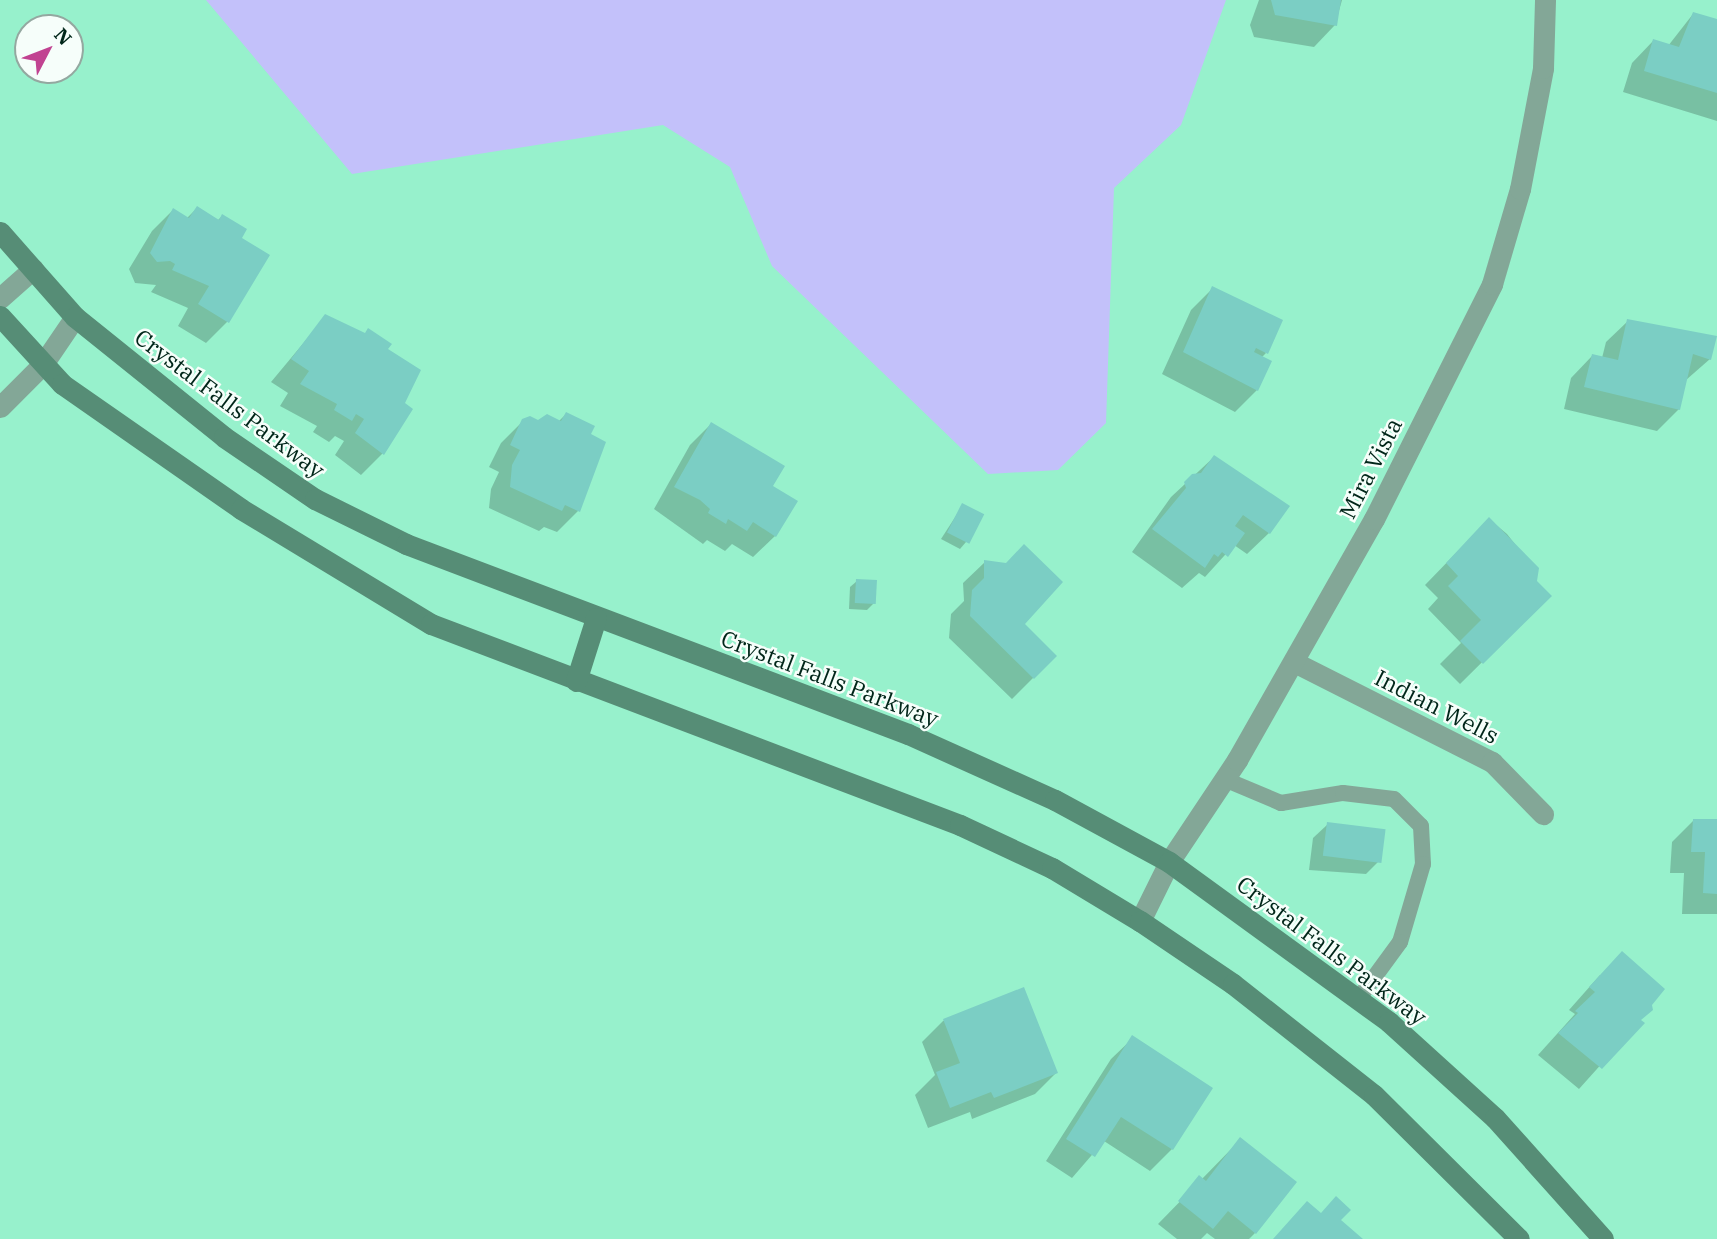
<!DOCTYPE html>
<style>
body{margin:0}
#map{position:relative;width:1717px;height:1239px;overflow:hidden;background:#97f1cc;font-family:"IBM Plex Serif",serif}
div>[style]{position:absolute}
.green>*{inset:0;background:#c3c1fa}
.shadow>*{inset:0;background:#0003}
.building>*{inset:0;background:#7bcec4;transform-origin:0 0}
.lane>*{height:16px;margin:-8px;padding:0 8px;transform-origin:8px;border-radius:8px;background:#83a797}
.street>*{height:21px;margin:-10.5px;padding:0 10.5px;transform-origin:10.5px;border-radius:10.5px;background:#83a797}
.secondary>*{height:21px;margin:-10.5px;padding:0 10.5px;transform-origin:10.5px;border-radius:10.5px;background:#568d76}
span{translate:-50% -50%;white-space:nowrap;text-align:center;line-height:1.15;-webkit-text-stroke:5px #f6fefa;paint-order:stroke}
.street-label{font-size:23px;color:#002619}
.north{position:absolute;left:14px;top:14px;width:70px;height:70px;box-sizing:border-box;background:#f6fefa;border:2px solid #94a8a0;border-radius:50%;rotate:48deg;font-size:19px;font-weight:700;line-height:28px;text-align:center;color:#002619}
.north::after{content:'';display:block;margin:auto;width:24px;height:32px;background:#c14391;clip-path:polygon(50% 0,100% 100%,50% 72%,0 100%)}
</style>
<div id="map">
<div class="green">
<i style="clip-path:polygon(206px 0,1226px 0,1181px 125px,1114px 188px,1106px 423px,1058px 470px,988px 474px,772px 266px,730px 167px,663px 125px,352px 174px)"></i>
</div>
<div class="shadow">
<i style="clip-path:polygon(1259px 0,1342px 0,1335px 25px,1314px 47px,1254px 37px,1250px 25px)"></i>
<i style="clip-path:polygon(1693px 14px,1717px 21px,1717px 121px,1623px 92px,1632px 63px,1653px 41px,1668px 46px)"></i>
<i style="clip-path:polygon(197px 208px,217px 221px,222px 216px,239px 239px,228px 321px,206px 343px,178px 326px,188px 308px,151px 292px,156px 285px,135px 283px,129px 269px,152px 231px,173px 210px,187px 218px)"></i>
<i style="clip-path:polygon(1213px 288px,1266px 353px,1261px 358px,1257px 390px,1235px 412px,1162px 374px,1191px 310px)"></i>
<i style="clip-path:polygon(326px 316px,386px 349px,402px 404px,411px 409px,382px 454px,361px 475px,335px 455px,344px 441px,335px 436px,329px 442px,313px 432px,317px 426px,280px 406px,288px 393px,271px 382px)"></i>
<i style="clip-path:polygon(1628px 321px,1710px 359px,1686px 380px,1679px 409px,1657px 431px,1564px 409px,1571px 378px,1592px 356px,1602px 358px,1606px 342px)"></i>
<i style="clip-path:polygon(566px 414px,589px 435px,578px 511px,557px 532px,544px 527px,539px 531px,489px 508px,491px 489px,499px 472px,489px 467px,501px 443px,523px 421px,558px 422px)"></i>
<i style="clip-path:polygon(711px 424px,771px 487px,775px 536px,753px 557px,732px 544px,725px 551px,707px 540px,703px 544px,654px 509px,690px 445px)"></i>
<i style="clip-path:polygon(1214px 457px,1269px 533px,1247px 554px,1234px 545px,1205px 577px,1199px 573px,1182px 588px,1132px 552px,1171px 497px)"></i>
<i style="clip-path:polygon(963px 505px,966px 542px,960px 549px,941px 539px)"></i>
<i style="clip-path:polygon(1489px 519px,1507px 534px,1536px 571px,1535px 582px,1549px 596px,1460px 684px,1440px 664px,1461px 643px,1428px 609px,1438px 598px,1425px 585px)"></i>
<i style="clip-path:polygon(985px 562px,1022px 624px,1055px 656px,1012px 699px,949px 638px,951px 614px,964px 601px,963px 583px)"></i>
<i style="clip-path:polygon(857px 581px,874px 603px,867px 610px,849px 609px,850px 587px)"></i>
<i style="clip-path:polygon(1693px 821px,1717px 822px,1717px 914px,1682px 914px,1684px 873px,1670px 873px,1672px 842px)"></i>
<i style="clip-path:polygon(1328px 824px,1381px 859px,1366px 874px,1309px 870px,1313px 838px)"></i>
<i style="clip-path:polygon(1600px 975px,1640px 1021px,1579px 1089px,1538px 1055px,1575px 1014px,1569px 1010px)"></i>
<i style="clip-path:polygon(1023px 989px,1056px 1073px,1035px 1094px,972px 1119px,970px 1112px,928px 1128px,915px 1095px,935px 1075px,922px 1042px,943px 1021px)"></i>
<i style="clip-path:polygon(1133px 1038px,1172px 1149px,1150px 1171px,1104px 1141px,1072px 1178px,1046px 1161px,1111px 1059px)"></i>
<i style="clip-path:polygon(1241px 1139px,1255px 1233px,1249px 1239px,1215px 1239px,1207px 1233px,1201px 1239px,1177px 1239px,1158px 1224px)"></i>
</div>
<div class="building">
<i style="clip-path:polygon(1271px 0,1341px 0,1337px 26px,1275px 15px)"></i>
<i style="clip-path:polygon(1693px 12px,1717px 19px,1717px 93px,1644px 71px,1653px 39px,1679px 47px)"></i>
<i style="clip-path:polygon(197px 206px,219px 220px,222px 214px,247px 229px,242px 238px,270px 255px,229px 323px,198px 304px,209px 286px,172px 270px,175px 264px,170px 261px,157px 262px,150px 253px,173px 208px,189px 218px)"></i>
<i style="clip-path:polygon(1212px 286px,1283px 320px,1268px 354px,1256px 348px,1254px 352px,1272px 361px,1258px 391px,1183px 352px)"></i>
<i style="clip-path:polygon(325px 314px,365px 333px,368px 328px,392px 344px,388px 349px,421px 370px,405px 403px,413px 409px,384px 455px,355px 433px,364px 419px,356px 414px,352px 421px,334px 410px,337px 404px,300px 384px,309px 371px,291px 359px)"></i>
<i style="clip-path:polygon(1627px 319px,1717px 336px,1711px 360px,1693px 354px,1680px 410px,1584px 387px,1592px 354px,1618px 360px)"></i>
<i style="clip-path:polygon(566px 412px,595px 426px,591px 434px,606px 442px,580px 512px,565px 505px,562px 511px,510px 487px,512px 465px,520px 450px,510px 445px,522px 419px,530px 416px,538px 420px,547px 414px,561px 421px)"></i>
<i style="clip-path:polygon(711px 422px,785px 466px,773px 486px,798px 501px,776px 537px,753px 522px,747px 531px,728px 519px,726px 524px,708px 513px,710px 509px,700px 500px,674px 487px)"></i>
<i style="clip-path:polygon(1214px 455px,1290px 506px,1270px 534px,1243px 515px,1235px 526px,1245px 533px,1228px 557px,1222px 552px,1218px 557px,1214px 554px,1205px 568px,1152px 529px,1186px 488px,1184px 482px,1192px 474px,1201px 473px)"></i>
<i style="left:962px;top:503px;width:25px;height:33px;rotate:27deg"></i>
<i style="clip-path:polygon(1489px 517px,1539px 568px,1537px 581px,1552px 596px,1483px 664px,1460px 641px,1481px 620px,1448px 586px,1458px 576px,1446px 563px)"></i>
<i style="clip-path:polygon(1024px 544px,1063px 582px,1025px 624px,1057px 656px,1034px 679px,970px 616px,972px 590px,984px 578px,984px 560px,1006px 563px)"></i>
<i style="left:856px;top:579px;width:21px;height:24px;rotate:3deg"></i>
<i style="clip-path:polygon(1693px 819px,1717px 819px,1717px 894px,1703px 893px,1705px 852px,1691px 852px)"></i>
<i style="left:1327px;top:822px;width:59px;height:34px;rotate:7deg"></i>
<i style="clip-path:polygon(1622px 951px,1665px 989px,1652px 1005px,1653px 1010px,1641px 1020px,1645px 1023px,1602px 1069px,1558px 1033px,1578px 1013px,1575px 1011px,1595px 992px,1589px 987px)"></i>
<i style="clip-path:polygon(1024px 987px,1058px 1073px,994px 1098px,991px 1092px,950px 1108px,936px 1072px,960px 1063px,943px 1019px)"></i>
<i style="clip-path:polygon(1132px 1035px,1213px 1088px,1173px 1150px,1121px 1117px,1095px 1157px,1066px 1139px)"></i>
<i style="clip-path:polygon(1240px 1137px,1297px 1182px,1256px 1234px,1228px 1211px,1213px 1229px,1178px 1201px,1199px 1175px,1206px 1181px)"></i>
<i style="clip-path:polygon(1336px 1196px,1351px 1210px,1341px 1220px,1363px 1239px,1273px 1239px,1307px 1201px,1321px 1213px)"></i>
</div>
<div class="lane">
<i style="left:1224px;top:779px;width:62px;rotate:22.8deg"></i>
<i style="left:1281px;top:803px;width:63px;rotate:-9.2deg"></i>
<i style="left:1343px;top:793px;width:51px;rotate:6.7deg"></i>
<i style="left:1394px;top:799px;width:38px;rotate:45deg"></i>
<i style="left:1421px;top:826px;width:38px;rotate:87deg"></i>
<i style="left:1423px;top:864px;width:81px;rotate:106.4deg"></i>
<i style="left:1400px;top:942px;width:69px;rotate:126.2deg"></i>
</div>
<div class="street">
<i style="left:0;top:298px;width:44px;rotate:-41.3deg"></i>
<i style="left:0;top:407px;width:61px;rotate:-45deg"></i>
<i style="left:43px;top:364px;width:57px;rotate:-55.8deg"></i>
<i style="left:1294px;top:662px;width:222px;rotate:26.8deg"></i>
<i style="left:1492px;top:762px;width:73px;rotate:45.6deg"></i>
<i style="left:1140px;top:921px;width:66px;rotate:-63.8deg"></i>
<i style="left:1169px;top:862px;width:123px;rotate:-56.3deg"></i>
<i style="left:1237px;top:760px;width:277px;rotate:-60.4deg"></i>
<i style="left:1374px;top:519px;width:263px;rotate:-63.3deg"></i>
<i style="left:1492px;top:284px;width:99px;rotate:-73.6deg"></i>
<i style="left:1520px;top:189px;width:123px;rotate:-79.2deg"></i>
<i style="left:1543px;top:68px;width:68px;rotate:-88.3deg"></i>
</div>
<div class="secondary">
<i style="left:0;top:232px;width:113px;rotate:48.6deg"></i>
<i style="left:75px;top:317px;width:191px;rotate:38.8deg"></i>
<i style="left:224px;top:437px;width:110px;rotate:34.3deg"></i>
<i style="left:315px;top:499px;width:102px;rotate:26.3deg"></i>
<i style="left:406px;top:544px;width:537px;rotate:20.73deg"></i>
<i style="left:908px;top:734px;width:161px;rotate:24.2deg"></i>
<i style="left:1055px;top:800px;width:130px;rotate:28.5deg"></i>
<i style="left:1169px;top:862px;width:272px;rotate:36deg"></i>
<i style="left:1389px;top:1022px;width:143px;rotate:42.2deg"></i>
<i style="left:1495px;top:1118px;width:162px;rotate:48.2deg"></i>
<i style="left:0;top:316px;width:92px;rotate:47.6deg"></i>
<i style="left:62px;top:384px;width:218px;rotate:34.9deg"></i>
<i style="left:241px;top:509px;width:222px;rotate:31.2deg"></i>
<i style="left:431px;top:624px;width:566px;rotate:20.8deg"></i>
<i style="left:960px;top:825px;width:102px;rotate:25.1deg"></i>
<i style="left:1052px;top:868px;width:103px;rotate:31.1deg"></i>
<i style="left:1140px;top:921px;width:112px;rotate:34.1deg"></i>
<i style="left:1233px;top:984px;width:179px;rotate:38.2deg"></i>
<i style="left:1374px;top:1095px;width:204px;rotate:44.8deg"></i>
<i style="left:576px;top:681px;width:66px;rotate:-72.4deg"></i>
</div>
<div class="street-label">
<span style="left:230px;top:403px;rotate:37deg">Crystal Falls Parkway</span>
<span style="left:1370px;top:468px;rotate:-63deg">Mira Vista</span>
<span style="left:830px;top:678px;rotate:21deg">Crystal Falls Parkway</span>
<span style="left:1437px;top:706px;rotate:27deg">Indian Wells</span>
<span style="left:1332px;top:950px;rotate:37deg">Crystal Falls Parkway</span>
</div>
<div class="north">N</div>
</div>
